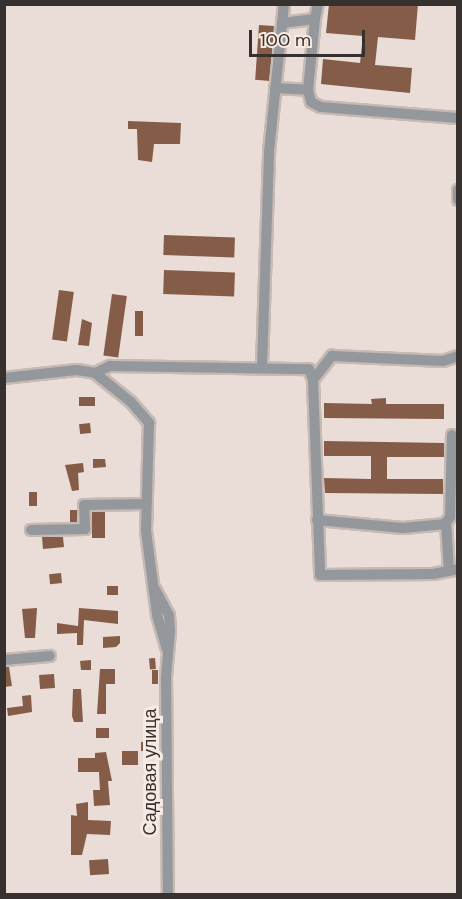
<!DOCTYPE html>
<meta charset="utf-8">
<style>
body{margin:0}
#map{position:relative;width:462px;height:899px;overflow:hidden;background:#eadcd6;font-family:"DM Sans",sans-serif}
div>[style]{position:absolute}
.building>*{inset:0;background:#855c48;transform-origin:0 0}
.roads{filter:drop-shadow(2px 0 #c6bab4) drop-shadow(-2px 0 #c6bab4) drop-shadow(0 2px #c6bab4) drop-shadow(0 -2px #c6bab4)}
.minor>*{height:10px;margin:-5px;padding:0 5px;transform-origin:5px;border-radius:5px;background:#94989c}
span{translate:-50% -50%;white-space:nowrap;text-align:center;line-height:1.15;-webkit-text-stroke:6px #f7eae3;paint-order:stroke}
.street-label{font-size:18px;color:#36312e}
.frame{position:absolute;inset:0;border:6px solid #36312e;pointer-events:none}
.scale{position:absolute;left:249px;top:30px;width:116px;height:27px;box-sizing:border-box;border:3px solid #36312e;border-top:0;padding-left:8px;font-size:18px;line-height:21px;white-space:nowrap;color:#36312e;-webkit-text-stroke:4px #f7eae3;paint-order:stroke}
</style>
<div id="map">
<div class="building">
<i style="clip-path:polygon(329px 4px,418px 4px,415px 40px,378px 37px,375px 65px,412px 68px,410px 93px,321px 84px,323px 59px,360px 63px,363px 36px,326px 33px)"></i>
<i style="left:259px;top:25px;width:15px;height:55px;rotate:4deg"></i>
<i style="clip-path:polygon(128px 121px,181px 123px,180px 144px,154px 144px,152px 162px,138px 160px,137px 129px,128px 129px)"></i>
<i style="left:164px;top:235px;width:71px;height:20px;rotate:2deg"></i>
<i style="left:164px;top:270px;width:71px;height:24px;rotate:2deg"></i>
<i style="left:59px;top:290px;width:15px;height:50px;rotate:8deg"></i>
<i style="left:112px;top:294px;width:15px;height:62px;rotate:8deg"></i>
<i style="left:135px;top:311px;width:8px;height:25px"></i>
<i style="clip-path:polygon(82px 319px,92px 323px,89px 346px,78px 345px)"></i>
<i style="left:79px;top:397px;width:16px;height:9px"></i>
<i style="clip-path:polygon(386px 398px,386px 404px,444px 404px,444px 419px,324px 418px,324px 403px,372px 404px,371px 399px)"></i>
<i style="left:90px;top:423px;width:10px;height:11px;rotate:84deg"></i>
<i style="clip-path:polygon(324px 441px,444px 443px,444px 457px,387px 457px,387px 479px,443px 479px,443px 494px,325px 493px,324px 478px,371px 479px,371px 456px,324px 456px)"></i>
<i style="clip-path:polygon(93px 459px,105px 459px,106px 467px,93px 468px)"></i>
<i style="clip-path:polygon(83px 463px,84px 472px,78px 473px,79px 490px,72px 491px,65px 465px)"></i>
<i style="left:29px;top:492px;width:8px;height:14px"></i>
<i style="left:70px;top:510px;width:7px;height:12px"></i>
<i style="left:92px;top:512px;width:13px;height:26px"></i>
<i style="clip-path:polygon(42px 537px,63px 537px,64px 547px,43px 549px)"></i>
<i style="left:61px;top:573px;width:10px;height:12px;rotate:84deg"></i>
<i style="left:118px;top:586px;width:9px;height:11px;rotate:90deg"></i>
<i style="clip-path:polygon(37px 608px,35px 638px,25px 638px,22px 609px)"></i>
<i style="clip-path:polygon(79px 608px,118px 611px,118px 624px,84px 620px,83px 645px,77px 645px,77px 633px,57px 634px,57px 623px,78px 626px)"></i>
<i style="clip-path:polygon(120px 636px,120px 643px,116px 647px,103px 648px,103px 637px)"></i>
<i style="left:155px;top:658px;width:11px;height:6px;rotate:85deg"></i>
<i style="clip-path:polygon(91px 660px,91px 670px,81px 670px,80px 661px)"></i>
<i style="clip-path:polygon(4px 667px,9px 667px,12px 686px,4px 687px)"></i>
<i style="clip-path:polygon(100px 669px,115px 669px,115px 684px,106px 684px,106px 714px,97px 714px)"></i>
<i style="left:152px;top:670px;width:6px;height:14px"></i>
<i style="left:54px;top:674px;width:14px;height:15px;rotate:86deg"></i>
<i style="clip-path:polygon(73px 689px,81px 689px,83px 722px,74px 722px,72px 716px)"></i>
<i style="clip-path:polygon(31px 695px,32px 712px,8px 716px,7px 708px,23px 706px,22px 696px)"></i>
<i style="left:96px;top:728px;width:13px;height:10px"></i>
<i style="left:141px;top:742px;width:10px;height:9px"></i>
<i style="left:122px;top:751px;width:16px;height:14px"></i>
<i style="clip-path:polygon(106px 752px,112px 781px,108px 781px,110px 805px,94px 806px,93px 790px,100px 790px,99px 772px,78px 772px,78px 758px,95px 758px,95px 753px)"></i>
<i style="clip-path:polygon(88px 802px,88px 820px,111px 821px,110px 835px,87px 834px,82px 855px,71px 855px,71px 815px,77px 816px,76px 804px)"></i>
<i style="left:108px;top:859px;width:15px;height:19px;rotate:86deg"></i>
</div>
<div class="roads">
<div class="minor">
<i style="left:315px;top:19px;width:71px;rotate:95.6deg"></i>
<i style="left:308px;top:90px;width:12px;rotate:76deg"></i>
<i style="left:311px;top:102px;width:11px;rotate:27deg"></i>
<i style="left:321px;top:107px;width:137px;rotate:4.6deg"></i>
<i style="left:282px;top:23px;width:33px;rotate:-7deg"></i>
<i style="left:315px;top:19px;width:15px;rotate:-79deg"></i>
<i style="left:275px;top:88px;width:33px;rotate:3deg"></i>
<i style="left:458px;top:190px;width:10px;rotate:90deg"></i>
<i style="left:262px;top:367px;width:215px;rotate:-88.1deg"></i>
<i style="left:269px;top:152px;width:149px;rotate:-84.2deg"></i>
<i style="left:95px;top:373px;width:17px;rotate:-25deg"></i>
<i style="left:110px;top:366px;width:199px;rotate:0.9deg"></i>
<i style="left:309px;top:369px;width:12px;rotate:70deg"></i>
<i style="left:313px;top:380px;width:195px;rotate:87.9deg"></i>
<i style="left:320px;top:575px;width:113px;rotate:-0.5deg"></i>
<i style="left:433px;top:574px;width:25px;rotate:-11deg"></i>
<i style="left:4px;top:378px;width:73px;rotate:-6.3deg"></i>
<i style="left:77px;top:370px;width:18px;rotate:9deg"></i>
<i style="left:95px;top:373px;width:46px;rotate:38.9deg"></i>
<i style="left:131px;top:402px;width:28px;rotate:49deg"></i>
<i style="left:149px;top:423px;width:108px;rotate:91.6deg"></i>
<i style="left:146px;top:531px;width:85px;rotate:82.5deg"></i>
<i style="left:157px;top:615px;width:35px;rotate:74deg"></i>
<i style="left:313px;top:380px;width:31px;rotate:-52deg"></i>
<i style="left:332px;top:356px;width:111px;rotate:2.6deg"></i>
<i style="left:443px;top:361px;width:16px;rotate:-18deg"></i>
<i style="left:317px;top:520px;width:86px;rotate:5.3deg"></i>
<i style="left:403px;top:528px;width:42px;rotate:-5.4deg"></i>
<i style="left:445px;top:524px;width:9px;rotate:-54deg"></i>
<i style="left:450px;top:517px;width:82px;rotate:-88.6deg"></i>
<i style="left:446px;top:522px;width:49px;rotate:86.5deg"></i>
<i style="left:31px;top:530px;width:54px;rotate:-1.1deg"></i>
<i style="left:85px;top:529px;width:24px;rotate:-92deg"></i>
<i style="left:84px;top:505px;width:62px;rotate:-0.9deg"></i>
<i style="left:155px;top:589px;width:30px;rotate:62deg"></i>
<i style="left:169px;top:615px;width:16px;rotate:86deg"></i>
<i style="left:170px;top:631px;width:46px;rotate:95deg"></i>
<i style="left:166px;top:677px;width:217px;rotate:89.5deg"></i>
<i style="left:4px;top:660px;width:46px;rotate:-5deg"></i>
</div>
</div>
<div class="street-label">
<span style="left:150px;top:772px;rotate:-90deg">Садовая улица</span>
</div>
<div class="frame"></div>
<div class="scale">100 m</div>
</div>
